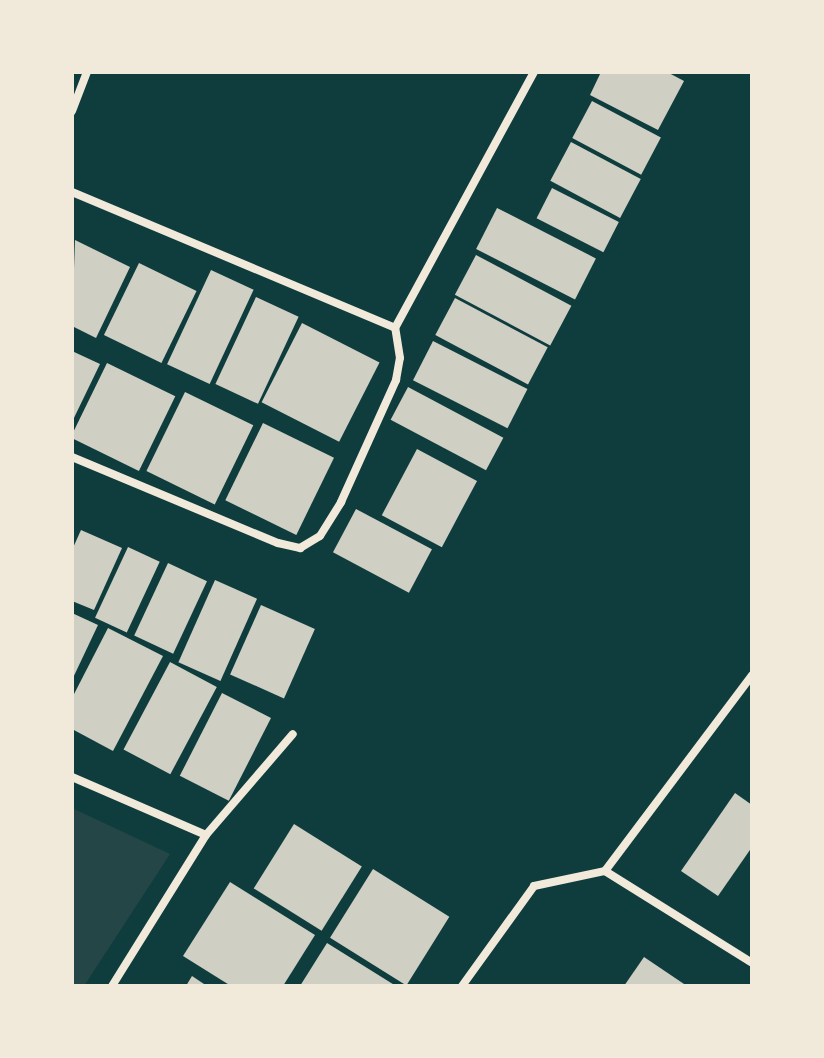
<!DOCTYPE html>
<style>
body{margin:0}
#map{position:relative;width:824px;height:1058px;overflow:hidden;background:#0f3d3e;font-family:Barlow,sans-serif}
div>[style]{position:absolute}
.green>*{inset:0;background:#244646}
.building>*{inset:0;background:#cfcfc3;transform-origin:0 0}
.minor>*{height:8px;margin:-4px;padding:0 4px;transform-origin:4px;border-radius:4px;background:#f1e9da}
span{translate:-50% -50%;white-space:nowrap;text-align:center;line-height:1.15;-webkit-text-stroke:7px #f1e9da;paint-order:stroke}
.frame{position:absolute;inset:0;border:74px solid #f1e9da;pointer-events:none}
</style>
<div id="map">
<div class="green">
<i style="clip-path:polygon(72px 808px,170px 854px,84px 986px,72px 986px)"></i>
</div>
<div class="building">
<i style="clip-path:polygon(601px 72px,667px 72px,684px 81px,658px 130px,590px 95px)"></i>
<i style="left:592px;top:101px;width:78px;height:42px;rotate:28deg"></i>
<i style="left:571px;top:142px;width:79px;height:44px;rotate:28deg"></i>
<i style="left:552px;top:188px;width:75px;height:34px;rotate:27deg"></i>
<i style="left:497px;top:208px;width:111px;height:46px;rotate:27deg"></i>
<i style="clip-path:polygon(75px 240px,130px 267px,96px 338px,72px 326px)"></i>
<i style="left:476px;top:255px;width:108px;height:45px;rotate:28deg"></i>
<i style="left:139px;top:263px;width:64px;height:80px;rotate:26deg"></i>
<i style="left:211px;top:270px;width:47px;height:104px;rotate:25deg"></i>
<i style="left:256px;top:297px;width:47px;height:96px;rotate:25deg"></i>
<i style="left:455px;top:298px;width:105px;height:42px;rotate:28deg"></i>
<i style="left:302px;top:323px;width:87px;height:89px;rotate:27deg"></i>
<i style="left:433px;top:341px;width:106px;height:44px;rotate:27deg"></i>
<i style="clip-path:polygon(72px 351px,100px 364px,72px 422px)"></i>
<i style="left:107px;top:363px;width:76px;height:83px;rotate:26deg"></i>
<i style="left:408px;top:387px;width:108px;height:37px;rotate:28deg"></i>
<i style="left:185px;top:392px;width:76px;height:88px;rotate:26deg"></i>
<i style="left:263px;top:423px;width:79px;height:86px;rotate:26deg"></i>
<i style="left:417px;top:449px;width:68px;height:75px;rotate:28deg"></i>
<i style="left:356px;top:509px;width:86px;height:49px;rotate:28deg"></i>
<i style="clip-path:polygon(81px 530px,122px 548px,94px 610px,72px 601px,72px 550px)"></i>
<i style="left:128px;top:547px;width:35px;height:78px;rotate:25deg"></i>
<i style="left:168px;top:563px;width:43px;height:80px;rotate:25deg"></i>
<i style="left:215px;top:580px;width:46px;height:90px;rotate:24deg"></i>
<i style="left:261px;top:605px;width:59px;height:76px;rotate:24deg"></i>
<i style="clip-path:polygon(72px 613px,98px 625px,72px 680px)"></i>
<i style="clip-path:polygon(108px 628px,163px 656px,113px 751px,72px 729px,72px 698px)"></i>
<i style="left:170px;top:662px;width:53px;height:99px;rotate:28deg"></i>
<i style="left:222px;top:693px;width:55px;height:93px;rotate:27deg"></i>
<i style="clip-path:polygon(735px 793px,752px 805px,752px 847px,718px 896px,681px 871px)"></i>
<i style="left:294px;top:824px;width:80px;height:76px;rotate:32deg"></i>
<i style="left:373px;top:869px;width:90px;height:81px;rotate:32deg"></i>
<i style="clip-path:polygon(230px 882px,315px 935px,283px 986px,231px 986px,183px 956px)"></i>
<i style="clip-path:polygon(327px 943px,396px 986px,300px 986px)"></i>
<i style="clip-path:polygon(644px 957px,687px 986px,624px 986px)"></i>
<i style="clip-path:polygon(192px 976px,207px 986px,186px 986px)"></i>
</div>
<div class="minor">
<i style="left:72px;top:111px;width:42px;rotate:-69deg"></i>
<i style="left:72px;top:192px;width:350px;rotate:22.8deg"></i>
<i style="left:395px;top:328px;width:291px;rotate:-61.5deg"></i>
<i style="left:72px;top:457px;width:223px;rotate:22.7deg"></i>
<i style="left:278px;top:543px;width:23px;rotate:13deg"></i>
<i style="left:300px;top:548px;width:23px;rotate:-31deg"></i>
<i style="left:320px;top:536px;width:40px;rotate:-58deg"></i>
<i style="left:341px;top:502px;width:134px;rotate:-65.7deg"></i>
<i style="left:396px;top:380px;width:22px;rotate:-80deg"></i>
<i style="left:400px;top:358px;width:30px;rotate:-99deg"></i>
<i style="left:72px;top:777px;width:146px;rotate:23.4deg"></i>
<i style="left:605px;top:871px;width:173px;rotate:32deg"></i>
<i style="left:112px;top:986px;width:178px;rotate:-58.1deg"></i>
<i style="left:206px;top:835px;width:133px;rotate:-49.3deg"></i>
<i style="left:462px;top:986px;width:123px;rotate:-54.2deg"></i>
<i style="left:534px;top:886px;width:73px;rotate:-11.9deg"></i>
<i style="left:605px;top:871px;width:245px;rotate:-53.1deg"></i>
</div>
<div class="frame"></div>
</div>
